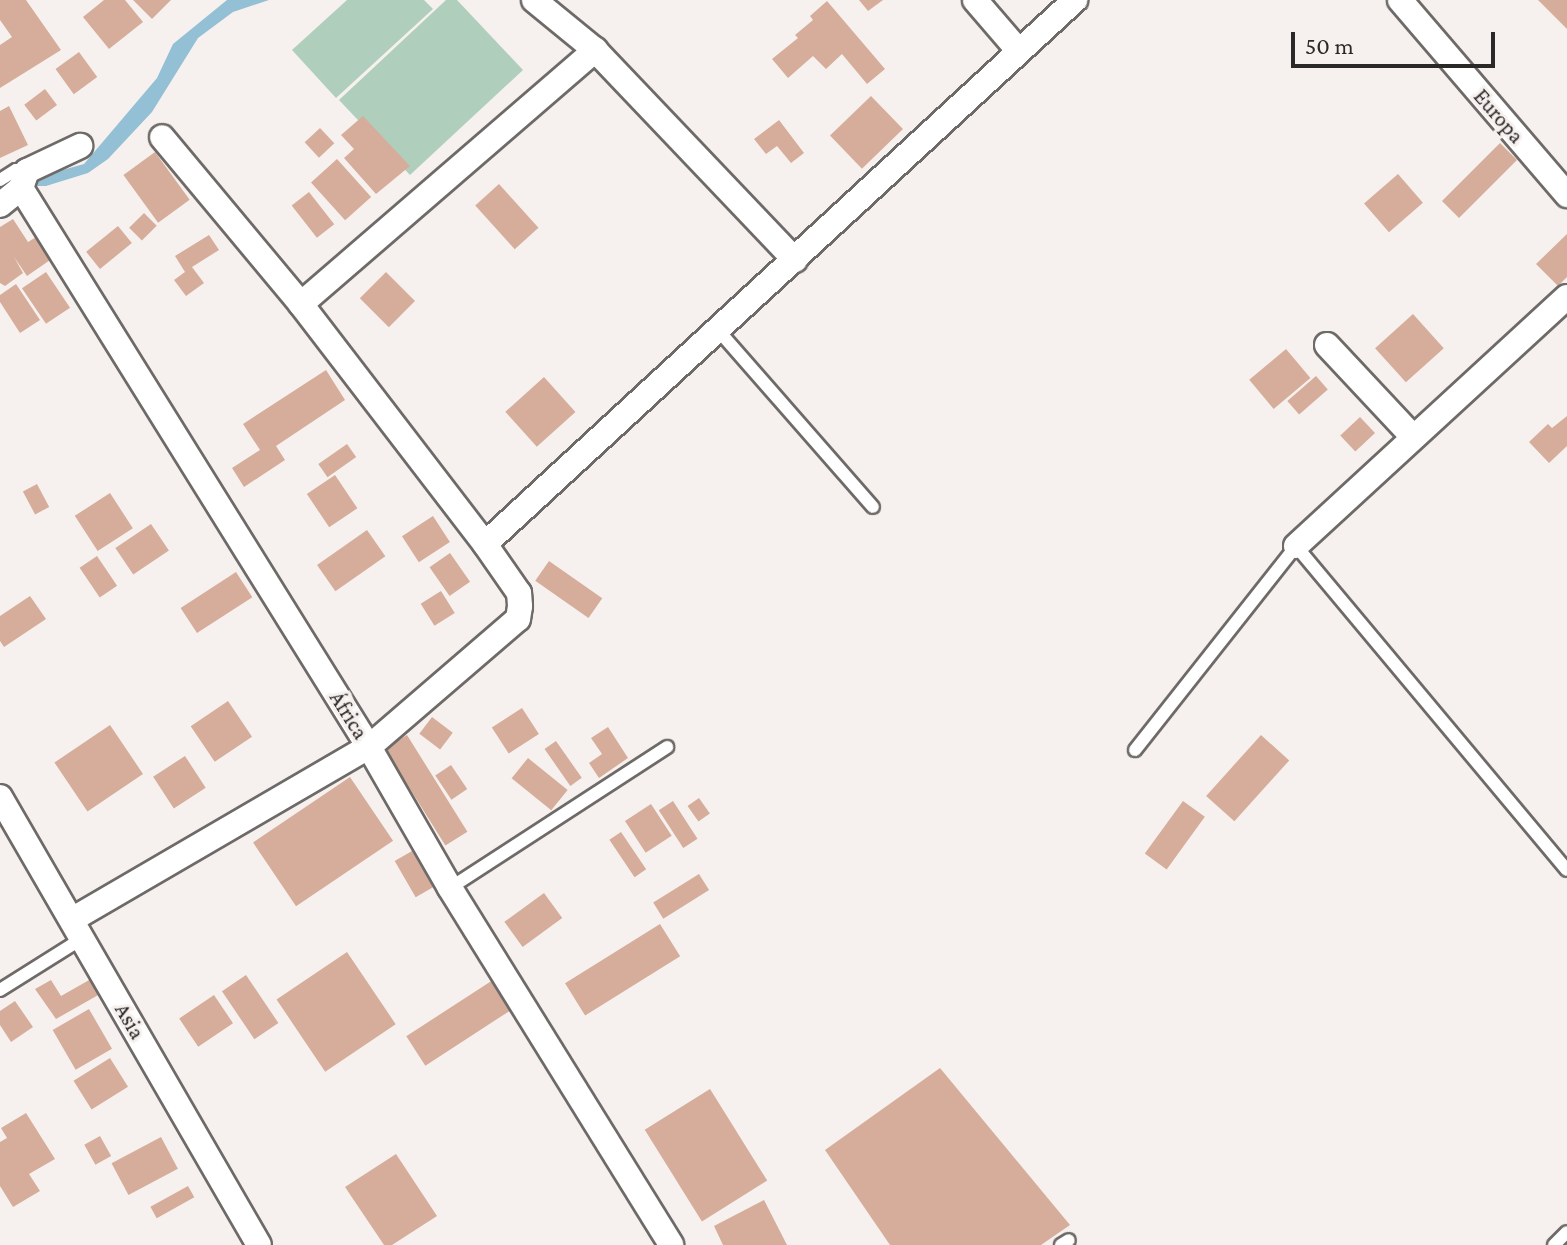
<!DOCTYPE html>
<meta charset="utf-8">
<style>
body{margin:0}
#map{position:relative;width:1567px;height:1245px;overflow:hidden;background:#f6f1ee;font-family:"Crimson Pro",serif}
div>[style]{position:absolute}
.green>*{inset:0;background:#b0cebc}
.water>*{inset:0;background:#93c0d4}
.building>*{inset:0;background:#d6ad9a;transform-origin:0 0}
.roads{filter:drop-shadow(2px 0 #6e6a68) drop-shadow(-2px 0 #6e6a68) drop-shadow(0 2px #6e6a68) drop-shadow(0 -2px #6e6a68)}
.service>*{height:12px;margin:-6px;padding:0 6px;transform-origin:6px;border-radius:6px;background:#fff}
.minor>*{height:24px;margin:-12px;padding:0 12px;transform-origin:12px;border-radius:12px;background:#fff}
span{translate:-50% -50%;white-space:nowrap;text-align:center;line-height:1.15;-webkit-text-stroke:6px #f6f1ee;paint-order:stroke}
.street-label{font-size:22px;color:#2b2928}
.scale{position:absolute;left:1291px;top:32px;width:204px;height:36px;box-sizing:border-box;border:4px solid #2b2928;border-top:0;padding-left:10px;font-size:24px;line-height:28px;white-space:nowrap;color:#2b2928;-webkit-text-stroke:6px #f6f1ee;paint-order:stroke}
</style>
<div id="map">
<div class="green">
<i style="clip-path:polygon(347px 0,424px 0,433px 9px,336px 98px,292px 50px)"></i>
<i style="clip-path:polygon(446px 0,457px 0,523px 70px,410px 175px,339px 100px)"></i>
</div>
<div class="water">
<i style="clip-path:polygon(227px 0,269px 0,233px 12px,198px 38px,152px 112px,108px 159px,88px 173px,46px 186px,34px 186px,34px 178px,84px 164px,157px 78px,173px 44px)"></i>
</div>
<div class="building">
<i style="clip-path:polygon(0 0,26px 0,61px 50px,0 88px,0 45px,12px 37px,0 20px)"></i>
<i style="clip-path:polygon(104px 0,125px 0,143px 22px,109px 49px,83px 17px)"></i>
<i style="clip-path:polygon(133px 0,171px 0,152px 19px)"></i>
<i style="clip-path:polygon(859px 0,883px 0,868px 11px)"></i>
<i style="clip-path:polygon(1538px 0,1567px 0,1567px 29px)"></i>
<i style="clip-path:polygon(827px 1px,885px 69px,867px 84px,842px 54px,826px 69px,813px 56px,788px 78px,772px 59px,798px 38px,795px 35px,813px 20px,810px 16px)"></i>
<i style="left:79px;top:52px;width:31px;height:29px;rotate:54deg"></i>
<i style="left:45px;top:89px;width:20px;height:26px;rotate:53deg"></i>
<i style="left:871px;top:96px;width:46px;height:57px;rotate:46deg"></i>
<i style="clip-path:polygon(9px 106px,28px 145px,0 158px,0 111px)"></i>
<i style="clip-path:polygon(363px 116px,410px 166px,376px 194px,344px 158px,354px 149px,341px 135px)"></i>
<i style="clip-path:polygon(779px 120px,804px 153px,791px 163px,777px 146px,766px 154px,754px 139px)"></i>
<i style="left:320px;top:128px;width:21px;height:21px;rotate:47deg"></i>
<i style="left:1500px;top:143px;width:24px;height:82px;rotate:45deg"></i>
<i style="left:155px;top:152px;width:59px;height:39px;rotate:54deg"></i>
<i style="left:337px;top:159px;width:51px;height:35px;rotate:48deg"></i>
<i style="left:1398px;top:174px;width:38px;height:45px;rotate:49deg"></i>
<i style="left:499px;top:184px;width:59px;height:32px;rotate:48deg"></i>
<i style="left:309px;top:192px;width:41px;height:22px;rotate:52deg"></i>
<i style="left:144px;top:213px;width:18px;height:21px;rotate:45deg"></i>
<i style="clip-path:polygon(13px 219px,28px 242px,38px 236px,53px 258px,27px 276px,14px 257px,23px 273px,5px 286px,0 283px,0 227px)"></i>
<i style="left:118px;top:226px;width:22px;height:41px;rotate:51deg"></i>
<i style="clip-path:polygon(1567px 234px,1567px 277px,1558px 286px,1536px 264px)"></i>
<i style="clip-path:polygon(209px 235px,219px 250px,192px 267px,204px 283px,186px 296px,174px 280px,185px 272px,175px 256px)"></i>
<i style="left:46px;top:272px;width:43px;height:29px;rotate:56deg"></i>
<i style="left:386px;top:272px;width:41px;height:37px;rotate:45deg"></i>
<i style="clip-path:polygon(16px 284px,40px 320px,20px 333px,0 302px,0 295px)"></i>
<i style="left:1413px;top:314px;width:46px;height:51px;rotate:48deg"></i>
<i style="left:1286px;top:349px;width:38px;height:48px;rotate:50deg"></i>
<i style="clip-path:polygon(326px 370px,345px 400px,276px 446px,285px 460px,244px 487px,232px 468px,260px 450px,243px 424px)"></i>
<i style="left:1316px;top:376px;width:18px;height:38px;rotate:49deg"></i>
<i style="left:544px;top:377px;width:47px;height:52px;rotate:48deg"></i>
<i style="clip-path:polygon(1567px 416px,1567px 446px,1549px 463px,1529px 442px,1548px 424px,1552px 428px)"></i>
<i style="left:1360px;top:417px;width:22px;height:27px;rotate:47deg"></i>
<i style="left:347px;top:444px;width:16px;height:35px;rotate:55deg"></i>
<i style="left:335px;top:475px;width:40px;height:34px;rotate:56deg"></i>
<i style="left:37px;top:484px;width:26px;height:16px;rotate:62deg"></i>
<i style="left:110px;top:493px;width:42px;height:42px;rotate:57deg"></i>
<i style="left:433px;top:516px;width:31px;height:37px;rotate:57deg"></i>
<i style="left:151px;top:524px;width:32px;height:43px;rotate:56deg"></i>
<i style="left:367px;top:530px;width:32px;height:61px;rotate:55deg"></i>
<i style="left:450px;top:553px;width:35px;height:25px;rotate:55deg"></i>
<i style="left:97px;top:556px;width:36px;height:21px;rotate:56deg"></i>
<i style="left:549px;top:561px;width:65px;height:24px;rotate:35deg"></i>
<i style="left:236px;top:572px;width:30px;height:66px;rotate:57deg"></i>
<i style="left:441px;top:591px;width:26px;height:24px;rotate:58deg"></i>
<i style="clip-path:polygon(30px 596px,46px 619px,4px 647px,0 641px,0 616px)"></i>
<i style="left:228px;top:701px;width:43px;height:45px;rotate:56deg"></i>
<i style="left:522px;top:708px;width:31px;height:36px;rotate:57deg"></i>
<i style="left:432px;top:717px;width:26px;height:21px;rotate:37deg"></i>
<i style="left:110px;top:725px;width:59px;height:67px;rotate:56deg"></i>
<i style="clip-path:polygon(608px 727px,628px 758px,599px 778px,589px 763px,602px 754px,591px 738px)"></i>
<i style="left:407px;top:735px;width:114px;height:26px;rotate:58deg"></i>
<i style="left:1261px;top:735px;width:38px;height:82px;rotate:42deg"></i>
<i style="left:556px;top:741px;width:45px;height:14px;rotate:55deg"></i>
<i style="left:185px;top:756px;width:38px;height:38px;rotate:57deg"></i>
<i style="left:528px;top:758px;width:51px;height:26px;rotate:39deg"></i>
<i style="left:451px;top:765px;width:29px;height:19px;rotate:56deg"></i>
<i style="left:350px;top:777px;width:77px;height:117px;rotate:56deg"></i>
<i style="left:699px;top:798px;width:19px;height:14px;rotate:55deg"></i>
<i style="left:673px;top:801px;width:45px;height:17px;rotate:57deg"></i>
<i style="left:1183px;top:801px;width:27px;height:65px;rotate:36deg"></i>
<i style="left:651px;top:804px;width:38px;height:31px;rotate:57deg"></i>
<i style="left:621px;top:832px;width:45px;height:14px;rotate:56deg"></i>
<i style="left:412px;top:851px;width:42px;height:20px;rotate:60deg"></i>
<i style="left:699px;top:874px;width:19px;height:54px;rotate:58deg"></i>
<i style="left:544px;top:893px;width:31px;height:49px;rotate:54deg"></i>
<i style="left:660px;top:924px;width:38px;height:112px;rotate:58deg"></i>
<i style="left:347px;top:952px;width:87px;height:85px;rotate:56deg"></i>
<i style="left:246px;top:975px;width:58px;height:29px;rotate:56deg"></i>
<i style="left:496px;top:978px;width:35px;height:107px;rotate:57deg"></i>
<i style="clip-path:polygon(91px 979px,100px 994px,56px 1019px,35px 989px,51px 980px,61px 996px)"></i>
<i style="left:214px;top:995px;width:34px;height:42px;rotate:56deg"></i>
<i style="clip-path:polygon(15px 1001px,33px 1027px,11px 1042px,0 1025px,0 1011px)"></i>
<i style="left:89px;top:1009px;width:46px;height:42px;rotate:60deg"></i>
<i style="left:110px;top:1058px;width:34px;height:43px;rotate:58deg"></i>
<i style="clip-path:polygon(940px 1068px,1070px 1225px,1041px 1245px,890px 1245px,825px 1150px)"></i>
<i style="left:710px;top:1089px;width:108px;height:77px;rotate:58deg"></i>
<i style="clip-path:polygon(26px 1113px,55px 1159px,29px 1174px,40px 1191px,13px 1207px,0 1186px,0 1142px,7px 1138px,1px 1128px)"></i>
<i style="left:100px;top:1136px;width:23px;height:18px;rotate:61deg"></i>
<i style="left:161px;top:1137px;width:36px;height:56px;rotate:62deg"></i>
<i style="clip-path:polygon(396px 1154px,437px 1216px,392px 1245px,384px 1245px,345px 1187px)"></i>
<i style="left:188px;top:1186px;width:13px;height:43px;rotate:61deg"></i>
<i style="clip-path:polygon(764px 1200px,787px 1245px,723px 1245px,714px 1226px)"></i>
</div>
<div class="roads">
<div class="service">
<i style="left:0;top:180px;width:19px;rotate:-32deg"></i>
<i style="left:16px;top:170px;width:11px;rotate:5deg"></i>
<i style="left:718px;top:330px;width:235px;rotate:48.8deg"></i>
<i style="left:1135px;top:750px;width:260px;rotate:-51.7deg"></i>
<i style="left:1296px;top:546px;width:422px;rotate:50.1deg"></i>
<i style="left:450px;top:888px;width:259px;rotate:-33deg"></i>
<i style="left:0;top:990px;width:98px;rotate:-32.1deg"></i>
<i style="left:1061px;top:1245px;width:9px;rotate:-32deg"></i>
<i style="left:1554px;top:1245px;width:18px;rotate:-45deg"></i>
</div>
<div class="minor">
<i style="left:534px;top:0;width:79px;rotate:39.3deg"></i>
<i style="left:595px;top:50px;width:290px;rotate:46.4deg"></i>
<i style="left:975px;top:0;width:66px;rotate:49.3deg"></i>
<i style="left:1400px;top:0;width:257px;rotate:49.4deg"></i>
<i style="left:21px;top:188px;width:658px;rotate:58.1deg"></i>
<i style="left:369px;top:747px;width:163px;rotate:60.1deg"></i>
<i style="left:450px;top:888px;width:420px;rotate:58.2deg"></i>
<i style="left:0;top:205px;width:27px;rotate:-39deg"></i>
<i style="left:21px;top:188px;width:18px;rotate:-71deg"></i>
<i style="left:27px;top:171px;width:59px;rotate:-25.3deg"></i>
<i style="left:301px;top:304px;width:389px;rotate:-40.8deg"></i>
<i style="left:1327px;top:345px;width:126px;rotate:46.9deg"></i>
<i style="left:485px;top:544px;width:803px;rotate:-42.68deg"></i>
<i style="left:1296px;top:546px;width:368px;rotate:-42.6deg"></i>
<i style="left:0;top:797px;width:517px;rotate:59.97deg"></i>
<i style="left:73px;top:919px;width:342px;rotate:-30.2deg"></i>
<i style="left:369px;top:747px;width:196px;rotate:-40.7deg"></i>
<i style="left:518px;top:619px;width:13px;rotate:-81deg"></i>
<i style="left:520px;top:606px;width:13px;rotate:-94deg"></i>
<i style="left:519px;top:593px;width:60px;rotate:-124.8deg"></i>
<i style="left:485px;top:544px;width:302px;rotate:-127.5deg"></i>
<i style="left:301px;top:304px;width:217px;rotate:-129.8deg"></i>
</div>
</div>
<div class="street-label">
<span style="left:1499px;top:116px;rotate:49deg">Europa</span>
<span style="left:349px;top:715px;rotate:58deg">África</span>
<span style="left:130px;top:1021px;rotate:60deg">Asia</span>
</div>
<div class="scale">50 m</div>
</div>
